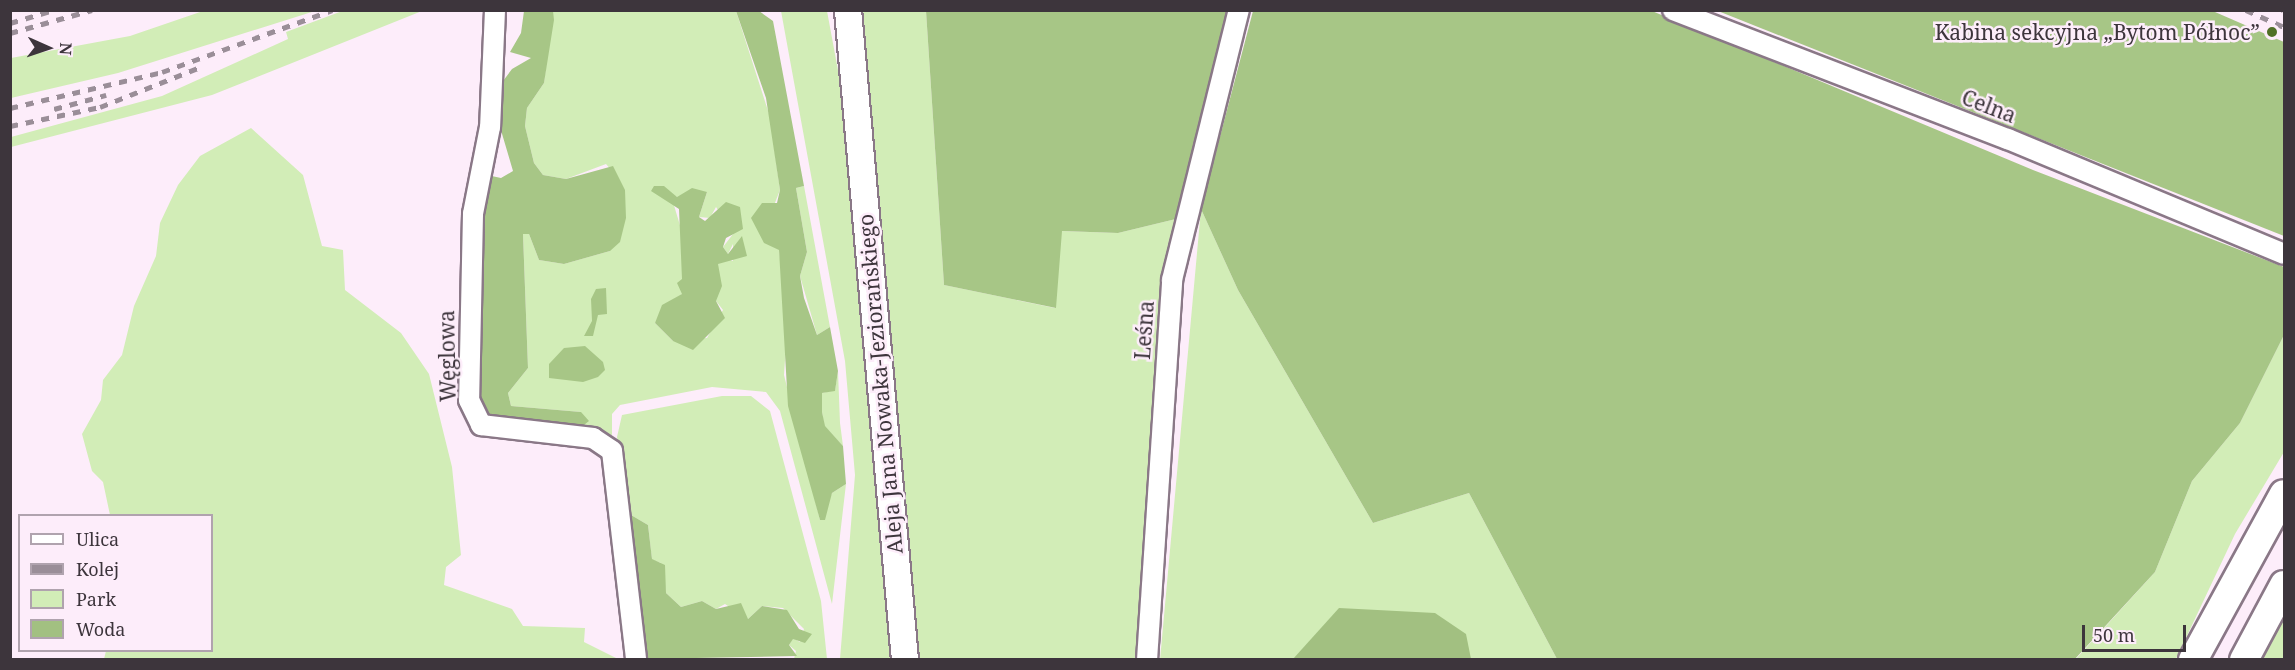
<!DOCTYPE html>
<meta charset="utf-8">
<style>
body{margin:0}
#map{position:relative;width:2295px;height:670px;overflow:hidden;background:#fdedfa;font-family:"Noto Serif",serif}
div>[style]{position:absolute}
.green>*{inset:0;background:#d2edb7}
.forest>*{inset:0;background:#a7c686}
.water>*{inset:0;background:#a2c081}
.roads{filter:drop-shadow(2px 0 #8a7887) drop-shadow(-2px 0 #8a7887) drop-shadow(0 2px #8a7887) drop-shadow(0 -2px #8a7887)}
.minor>*{height:20px;margin:-10px;padding:0 10px;transform-origin:10px;border-radius:10px;background:#fff}
.major>*{height:26px;margin:-13px;padding:0 13px;transform-origin:13px;border-radius:13px;background:#fff}
.highway>*{height:28px;margin:-14px;padding:0 14px;transform-origin:14px;border-radius:14px;background:#fff}
.rail>*{height:4.5px;margin-top:-2.25px;transform-origin:0;background:repeating-linear-gradient(90deg,#9a8e98 0 8px,transparent 0 16px)}
.dots>*{width:16px;height:16px;translate:-50% -50%;box-sizing:border-box;border:3px solid #fdedfa;border-radius:50%}
span{translate:-50% -50%;white-space:nowrap;text-align:center;line-height:1.15;-webkit-text-stroke:5px #fdedfa;paint-order:stroke}
.poi-label{font-size:21px;color:#3d353c}
.right{translate:-100% -50%;text-align:right}
.street-label{font-size:21px;color:#3d353c}
.frame{position:absolute;inset:0;border:12px solid #3d353c;pointer-events:none}
.legend{position:absolute;left:18px;top:514px;width:195px;height:138px;box-sizing:border-box;background:#fdedfa;border:2px solid #b0a3ae;margin:0;padding:8px 10px;list-style:none;font-size:18px;color:#3d353c}
.legend li{display:flex;align-items:center;gap:12px;height:30px}
.legend b{width:30px;border:2px solid #b0a3ae}
.north{position:absolute;left:18px;top:18px;width:60px;height:60px;-webkit-text-stroke:4px #fdedfa;paint-order:stroke;rotate:93deg;font-size:16px;font-weight:700;line-height:24px;text-align:center;color:#3d353c}
.north::after{content:'';display:block;margin:auto;width:21px;height:27px;background:#3d353c;clip-path:polygon(50% 0,100% 100%,50% 72%,0 100%)}
.scale{position:absolute;left:2082px;top:625px;width:104px;height:27px;box-sizing:border-box;border:3px solid #3d353c;border-top:0;padding-left:8px;font-size:18px;line-height:21px;white-space:nowrap;color:#3d353c;-webkit-text-stroke:4px #fdedfa;paint-order:stroke}
</style>
<div id="map">
<div class="green">
<i style="clip-path:polygon(206px 10px,315px 11px,118px 73px,11px 98px,11px 58px,130px 36px)"></i>
<i style="clip-path:polygon(345px 10px,422px 11px,212px 95px,11px 147px,11px 137px,162px 96px,288px 39px,286px 32px)"></i>
<i style="clip-path:polygon(evenodd,553px 11px,736px 11px,770px 117px,780px 190px,762px 236px,779px 249px,787px 330px,784px 375px,820px 520px,832px 493px,846px 484px,832px 604px,780px 411px,766px 392px,712px 387px,620px 405px,612px 414px,612px 435px,580px 428px,581px 412px,511px 406px,508px 393px,528px 368px,523px 234px,529px 234px,539px 260px,564px 264px,610px 251px,619px 179px,606px 164px,566px 179px,543px 175px,534px 163px,525px 126px,527px 108px,544px 83px,553px 11px,651px 190px,677px 197px,707px 192px,699px 217px,710px 218px,716px 207px,733px 234px,723px 247px,728px 254px,733px 244px,733px 261px,725px 258px,717px 264px,716px 301px,723px 310px,707px 338px,673px 341px,655px 323px,682px 294px,682px 232px,673px 202px,651px 190px)"></i>
<i style="clip-path:polygon(781px 11px,827px 11px,840px 81px,896px 659px,840px 659px,855px 475px,845px 361px)"></i>
<i style="clip-path:polygon(859px 11px,926px 11px,944px 285px,1055px 308px,1061px 231px,1118px 233px,1180px 218px,1157px 401px,1135px 659px,918px 659px)"></i>
<i style="clip-path:polygon(251px 128px,303px 175px,322px 246px,343px 250px,345px 290px,401px 333px,429px 374px,452px 467px,461px 555px,446px 567px,444px 585px,512px 609px,523px 626px,585px 628px,584px 642px,618px 659px,104px 659px,106px 651px,212px 650px,212px 516px,110px 515px,103px 482px,92px 471px,82px 434px,101px 400px,103px 380px,122px 355px,134px 306px,156px 256px,160px 223px,178px 185px,200px 156px)"></i>
<i style="clip-path:polygon(804px 186px,830px 327px,817px 335px,800px 276px,807px 252px,796px 188px)"></i>
<i style="clip-path:polygon(1201px 209px,1238px 290px,1373px 523px,1469px 493px,1557px 659px,1160px 660px)"></i>
<i style="clip-path:polygon(2284px 335px,2284px 452px,2235px 534px,2176px 659px,2075px 660px,2155px 572px,2192px 481px,2240px 423px)"></i>
<i style="clip-path:polygon(838px 371px,840px 423px,843px 446px,824px 426px,822px 412px,822px 393px,835px 390px)"></i>
<i style="clip-path:polygon(722px 396px,751px 396px,770px 411px,821px 601px,827px 659px,794px 659px,796px 651px,789px 645px,793px 638px,800px 642px,804px 629px,783px 608px,762px 606px,748px 619px,725px 604px,716px 609px,702px 601px,681px 607px,666px 593px,661px 563px,652px 560px,648px 525px,631px 515px,617px 437px,622px 415px)"></i>
<i style="clip-path:polygon(2284px 614px,2284px 659px,2260px 659px)"></i>
</div>
<div class="forest">
<i style="clip-path:polygon(524px 11px,553px 11px,554px 20px,544px 83px,527px 108px,525px 126px,534px 163px,543px 175px,566px 179px,613px 166px,625px 190px,626px 218px,620px 242px,610px 251px,564px 264px,539px 260px,529px 234px,523px 234px,528px 368px,508px 393px,511px 406px,581px 412px,589px 421px,580px 428px,492px 422px,475px 402px,479px 232px,487px 175px,501px 178px,513px 171px,500px 127px,497px 89px,512px 69px,531px 58px,510px 52px,521px 33px)"></i>
<i style="clip-path:polygon(736px 11px,759px 11px,773px 21px,804px 186px,796px 188px,807px 252px,800px 276px,804px 298px,817px 335px,830px 327px,838px 371px,835px 391px,822px 393px,822px 412px,825px 426px,843px 446px,846px 484px,832px 493px,825px 520px,820px 520px,788px 406px,779px 250px,764px 243px,751px 218px,762px 203px,777px 203px,780px 190px,766px 98px)"></i>
<i style="clip-path:polygon(926px 11px,1231px 11px,1180px 218px,1118px 233px,1062px 231px,1056px 308px,944px 285px)"></i>
<i style="clip-path:polygon(1253px 11px,1652px 11px,2033px 170px,2284px 267px,2284px 335px,2240px 423px,2192px 481px,2155px 572px,2075px 659px,1557px 659px,1469px 493px,1373px 523px,1238px 290px,1201px 209px)"></i>
<i style="clip-path:polygon(1718px 11px,2215px 12px,2284px 42px,2284px 236px)"></i>
<i style="clip-path:polygon(654px 186px,664px 186px,677px 197px,692px 188px,707px 192px,699px 217px,705px 221px,726px 202px,740px 207px,743px 229px,726px 238px,723px 247px,728px 254px,742px 236px,747px 256px,718px 264px,722px 286px,716px 301px,725px 318px,693px 350px,673px 341px,655px 323px,662px 305px,682px 294px,677px 283px,682px 279px,679px 209px,651px 191px)"></i>
<i style="clip-path:polygon(606px 288px,607px 314px,598px 315px,593px 336px,584px 336px,592px 321px,591px 299px,596px 289px)"></i>
<i style="clip-path:polygon(585px 346px,603px 362px,605px 370px,598px 377px,583px 382px,549px 378px,549px 364px,564px 348px)"></i>
<i style="clip-path:polygon(631px 515px,648px 525px,652px 559px,665px 565px,666px 593px,681px 607px,702px 601px,716px 609px,741px 603px,748px 619px,762px 606px,787px 610px,799px 629px,812px 634px,805px 643px,793px 639px,789px 645px,797px 656px,641px 659px)"></i>
</div>
<div class="water">
<i style="clip-path:polygon(1339px 608px,1435px 613px,1466px 634px,1471px 659px,1293px 659px)"></i>
</div>
<div class="roads">
<div class="minor">
<i style="left:495px;top:10px;width:117px;rotate:92.4deg"></i>
<i style="left:490px;top:127px;width:89px;rotate:101.1deg"></i>
<i style="left:473px;top:214px;width:186px;rotate:91.2deg"></i>
<i style="left:469px;top:400px;width:28px;rotate:64deg"></i>
<i style="left:481px;top:425px;width:113px;rotate:6.6deg"></i>
<i style="left:593px;top:438px;width:23px;rotate:34deg"></i>
<i style="left:612px;top:451px;width:210px;rotate:83.4deg"></i>
<i style="left:1673px;top:10px;width:359px;rotate:21.1deg"></i>
<i style="left:2008px;top:139px;width:299px;rotate:22.6deg"></i>
<i style="left:1147px;top:660px;width:381px;rotate:-86.2deg"></i>
<i style="left:1172px;top:280px;width:278px;rotate:-76.1deg"></i>
</div>
<div class="major">
<i style="left:848px;top:10px;width:652px;rotate:84.99deg"></i>
</div>
<div class="highway">
<i style="left:2193px;top:660px;width:189px;rotate:-61.3deg"></i>
<i style="left:2244px;top:660px;width:85px;rotate:-61.9deg"></i>
</div>
</div>
<div class="rail">
<i style="left:2246px;top:10px;width:42px;rotate:24.1deg"></i>
<i style="left:2283px;top:10px;width:1px;rotate:45deg"></i>
<i style="left:10px;top:23px;width:46px;rotate:-16.5deg"></i>
<i style="left:10px;top:33px;width:85px;rotate:-15.7deg"></i>
<i style="left:10px;top:108px;width:156px;rotate:-13.3deg"></i>
<i style="left:162px;top:72px;width:181px;rotate:-20deg"></i>
<i style="left:54px;top:109px;width:54px;rotate:-15.1deg"></i>
<i style="left:10px;top:126px;width:92px;rotate:-11.9deg"></i>
<i style="left:100px;top:107px;width:111px;rotate:-21.7deg"></i>
</div>
<div class="dots">
<i style="left:2272px;top:32px;background:#507026"></i>
</div>
<div class="poi-label">
<span class="right" style="left:2260px;top:32px">Kabina sekcyjna „Bytom Północ”</span>
</div>
<div class="street-label">
<span style="left:1989px;top:106px;rotate:21deg">Celna</span>
<span style="left:1144px;top:330px;rotate:-86deg">Leśna</span>
<span style="left:447px;top:356px;rotate:-91deg">Węglowa</span>
<span style="left:880px;top:384px;rotate:-95deg">Aleja Jana Nowaka-Jeziorańskiego</span>
</div>
<div class="frame"></div>
<ul class="legend">
<li><b style="height:8px;background:#fff"></b>Ulica</li>
<li><b style="height:8px;background:#9a8e98"></b>Kolej</li>
<li><b style="height:16px;background:#d2edb7"></b>Park</li>
<li><b style="height:16px;background:#a2c081"></b>Woda</li>
</ul>
<div class="north">N</div>
<div class="scale">50 m</div>
</div>
